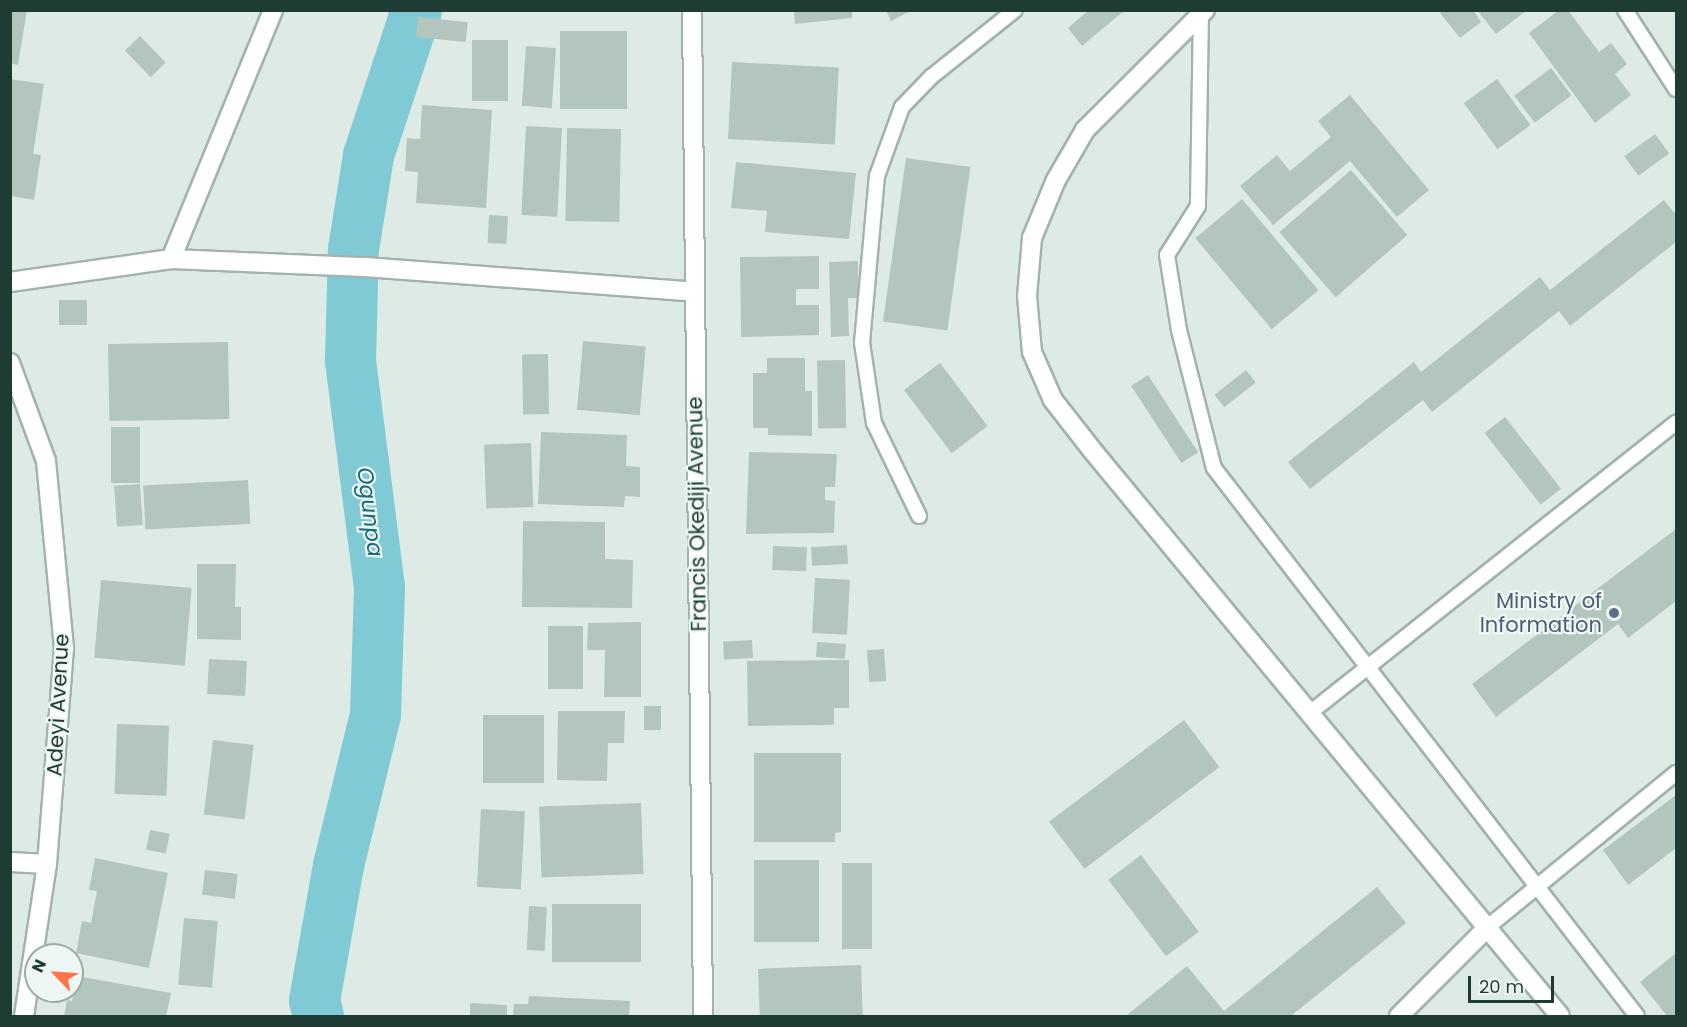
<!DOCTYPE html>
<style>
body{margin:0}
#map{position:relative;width:1687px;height:1027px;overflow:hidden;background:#deebe5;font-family:Poppins,sans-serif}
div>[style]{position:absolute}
.river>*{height:51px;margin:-25.5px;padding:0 25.5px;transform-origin:25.5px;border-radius:25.5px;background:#80cad6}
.building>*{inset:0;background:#b3c6be;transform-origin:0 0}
.roads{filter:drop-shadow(2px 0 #a1b3ac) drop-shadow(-2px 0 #a1b3ac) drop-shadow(0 2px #a1b3ac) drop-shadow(0 -2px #a1b3ac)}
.service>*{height:14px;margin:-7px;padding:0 7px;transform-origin:7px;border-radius:7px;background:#fff}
.minor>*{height:18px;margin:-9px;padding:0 9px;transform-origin:9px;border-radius:9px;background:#fff}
.tertiary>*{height:18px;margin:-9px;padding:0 9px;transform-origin:9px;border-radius:9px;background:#fff}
.dots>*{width:16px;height:16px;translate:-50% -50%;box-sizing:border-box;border:3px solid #eef7f3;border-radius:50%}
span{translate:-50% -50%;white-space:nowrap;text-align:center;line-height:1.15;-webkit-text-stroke:4.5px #eef7f3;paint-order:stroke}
.street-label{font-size:21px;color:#1e3c33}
.service-label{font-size:21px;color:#4e5e75}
.right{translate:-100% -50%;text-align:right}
.water-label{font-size:22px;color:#146c7c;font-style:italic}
.frame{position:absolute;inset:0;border:12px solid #1e3c33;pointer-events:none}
.north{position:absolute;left:24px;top:943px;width:60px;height:60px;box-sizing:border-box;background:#eef7f3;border:2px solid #9baca6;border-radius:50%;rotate:295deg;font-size:16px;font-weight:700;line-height:24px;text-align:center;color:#1e3c33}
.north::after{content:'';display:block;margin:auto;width:21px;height:27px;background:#fe7349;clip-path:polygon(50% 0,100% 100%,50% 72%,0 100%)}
.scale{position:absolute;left:1468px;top:976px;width:86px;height:27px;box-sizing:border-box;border:3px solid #1e3c33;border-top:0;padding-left:8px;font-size:18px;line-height:21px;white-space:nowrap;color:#1e3c33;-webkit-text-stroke:4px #eef7f3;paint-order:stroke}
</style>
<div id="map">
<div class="river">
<i style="left:318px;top:1016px;width:16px;rotate:-104deg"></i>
<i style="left:314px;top:1000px;width:137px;rotate:-79.9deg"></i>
<i style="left:338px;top:865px;width:155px;rotate:-76.2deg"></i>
<i style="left:375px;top:714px;width:127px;rotate:-88.2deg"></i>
<i style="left:379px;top:587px;width:229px;rotate:-97.3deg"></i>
<i style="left:350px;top:360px;width:111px;rotate:-88.5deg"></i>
<i style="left:353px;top:249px;width:95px;rotate:-80.9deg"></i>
<i style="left:368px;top:155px;width:153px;rotate:-71.7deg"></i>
</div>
<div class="building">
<i style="clip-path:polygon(10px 10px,27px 10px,18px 65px,10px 63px)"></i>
<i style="clip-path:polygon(794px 10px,852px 10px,852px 18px,795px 24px)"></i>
<i style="clip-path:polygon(886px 10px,912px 10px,891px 21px)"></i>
<i style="clip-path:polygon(1089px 10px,1125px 10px,1082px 46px,1068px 28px)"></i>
<i style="clip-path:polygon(1444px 10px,1473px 10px,1481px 22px,1460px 38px,1440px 13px)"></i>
<i style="clip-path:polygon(1477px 10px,1527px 10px,1496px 34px)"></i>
<i style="clip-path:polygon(1559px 10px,1568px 10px,1599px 52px,1611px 43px,1627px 64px,1615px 74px,1631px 95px,1595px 123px,1529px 33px)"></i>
<i style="left:418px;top:17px;width:50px;height:20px;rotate:6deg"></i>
<i style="left:627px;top:31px;width:78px;height:67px;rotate:90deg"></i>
<i style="left:140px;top:36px;width:37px;height:21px;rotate:46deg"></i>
<i style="left:472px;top:40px;width:36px;height:61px"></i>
<i style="left:526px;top:46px;width:30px;height:60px;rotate:4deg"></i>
<i style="left:732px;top:62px;width:107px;height:77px;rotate:3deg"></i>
<i style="left:1551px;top:68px;width:34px;height:46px;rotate:53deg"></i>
<i style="clip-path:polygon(10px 79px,44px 84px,33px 154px,41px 155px,34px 200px,10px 196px)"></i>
<i style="left:1497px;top:79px;width:57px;height:41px;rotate:54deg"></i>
<i style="clip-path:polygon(1350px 95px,1429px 190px,1397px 217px,1350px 161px,1273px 225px,1240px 186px,1277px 155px,1290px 171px,1331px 137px,1318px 121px)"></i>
<i style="clip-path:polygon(422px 105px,492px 110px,486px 208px,416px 203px,418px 172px,405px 171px,407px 138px,420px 139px)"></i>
<i style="left:526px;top:126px;width:36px;height:89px;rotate:3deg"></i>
<i style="left:567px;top:128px;width:54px;height:93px;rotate:1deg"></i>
<i style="left:1655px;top:134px;width:24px;height:38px;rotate:54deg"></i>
<i style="left:906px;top:158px;width:65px;height:165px;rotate:8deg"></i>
<i style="clip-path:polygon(736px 162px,856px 173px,849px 239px,765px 232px,767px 211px,731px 208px)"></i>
<i style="left:1351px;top:170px;width:86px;height:95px;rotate:49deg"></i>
<i style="left:1242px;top:199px;width:119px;height:61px;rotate:50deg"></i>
<i style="clip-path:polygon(1664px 200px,1676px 215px,1676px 242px,1570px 326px,1559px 311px,1432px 412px,1423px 400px,1310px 489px,1288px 462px,1414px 362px,1421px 372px,1540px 277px,1550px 290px)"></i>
<i style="left:489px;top:215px;width:19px;height:28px;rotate:3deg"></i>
<i style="clip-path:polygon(819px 256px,819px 289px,796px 289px,796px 305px,819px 305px,819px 335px,741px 337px,740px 257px)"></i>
<i style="clip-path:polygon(858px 261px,858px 298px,848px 298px,849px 336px,831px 337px,829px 262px)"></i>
<i style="left:87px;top:300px;width:25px;height:28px;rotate:90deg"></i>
<i style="left:583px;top:341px;width:63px;height:69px;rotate:5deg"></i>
<i style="left:228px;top:342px;width:77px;height:120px;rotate:89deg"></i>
<i style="left:548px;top:354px;width:60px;height:26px;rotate:89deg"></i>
<i style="clip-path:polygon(767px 358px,805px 358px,805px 391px,812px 391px,812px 436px,768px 435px,768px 428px,753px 428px,753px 373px,767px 373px)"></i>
<i style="left:845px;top:360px;width:68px;height:28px;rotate:89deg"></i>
<i style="left:940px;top:363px;width:79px;height:45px;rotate:53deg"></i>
<i style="left:1246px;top:370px;width:16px;height:40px;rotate:52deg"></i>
<i style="left:1148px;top:375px;width:92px;height:20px;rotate:57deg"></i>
<i style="left:1505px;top:417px;width:91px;height:26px;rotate:52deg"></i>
<i style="left:111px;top:427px;width:29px;height:56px"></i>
<i style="clip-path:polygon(541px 432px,627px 435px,626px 466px,640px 467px,640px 497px,625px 496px,624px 507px,538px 504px)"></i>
<i style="left:531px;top:443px;width:64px;height:47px;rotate:88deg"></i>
<i style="clip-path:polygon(749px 452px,837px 454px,835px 487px,825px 487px,825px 500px,835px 501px,834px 533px,746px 534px)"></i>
<i style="left:248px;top:480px;width:44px;height:105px;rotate:87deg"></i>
<i style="left:140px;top:484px;width:41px;height:26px;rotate:86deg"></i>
<i style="clip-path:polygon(523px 521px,605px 522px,605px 559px,633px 560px,632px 608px,522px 607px)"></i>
<i style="clip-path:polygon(1676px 529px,1676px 601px,1628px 638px,1618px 624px,1496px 717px,1472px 684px)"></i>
<i style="left:847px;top:545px;width:19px;height:36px;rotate:87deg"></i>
<i style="left:773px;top:546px;width:34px;height:24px;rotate:2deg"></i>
<i style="clip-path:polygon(197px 564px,236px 564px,235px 607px,241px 607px,241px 640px,197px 639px)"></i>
<i style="left:815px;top:578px;width:35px;height:55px;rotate:3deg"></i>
<i style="left:101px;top:580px;width:91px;height:78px;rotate:5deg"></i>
<i style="clip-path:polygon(641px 622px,641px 697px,604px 697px,605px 650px,587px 650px,588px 623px)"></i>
<i style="left:548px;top:626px;width:35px;height:63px"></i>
<i style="left:752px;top:640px;width:18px;height:29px;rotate:87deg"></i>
<i style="left:817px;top:642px;width:29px;height:15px;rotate:4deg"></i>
<i style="left:884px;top:649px;width:32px;height:17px;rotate:86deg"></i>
<i style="left:209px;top:659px;width:38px;height:35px;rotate:3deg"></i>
<i style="clip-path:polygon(849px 660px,849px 708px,834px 708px,834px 725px,748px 726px,747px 661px)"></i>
<i style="left:644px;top:706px;width:17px;height:24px"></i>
<i style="clip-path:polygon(558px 711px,625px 711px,624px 743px,608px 743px,607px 781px,557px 780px)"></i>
<i style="left:544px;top:715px;width:68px;height:61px;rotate:90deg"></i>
<i style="left:1184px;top:720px;width:59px;height:169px;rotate:53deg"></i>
<i style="left:117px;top:724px;width:52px;height:70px;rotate:2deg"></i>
<i style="left:213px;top:740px;width:41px;height:75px;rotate:7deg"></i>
<i style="clip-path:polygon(754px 753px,841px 753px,841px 832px,835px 833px,835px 842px,754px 842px)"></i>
<i style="clip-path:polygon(1676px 795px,1676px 848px,1628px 885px,1603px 850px)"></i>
<i style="left:641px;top:803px;width:71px;height:102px;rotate:88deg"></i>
<i style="left:481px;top:809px;width:44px;height:78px;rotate:3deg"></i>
<i style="left:150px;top:830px;width:20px;height:20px;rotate:11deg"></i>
<i style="left:1141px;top:855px;width:96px;height:41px;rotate:53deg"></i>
<i style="clip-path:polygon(95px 858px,168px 873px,149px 968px,76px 953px,82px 921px,91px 923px,97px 891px,89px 890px)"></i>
<i style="left:754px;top:860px;width:65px;height:82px"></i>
<i style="left:842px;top:863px;width:30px;height:86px"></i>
<i style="left:205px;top:870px;width:33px;height:25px;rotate:7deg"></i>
<i style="clip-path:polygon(1377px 887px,1406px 923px,1291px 1016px,1126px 1016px,1187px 966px,1224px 1011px)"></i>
<i style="left:552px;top:904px;width:89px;height:58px"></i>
<i style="left:529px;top:906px;width:18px;height:44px;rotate:3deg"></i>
<i style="left:184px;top:918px;width:34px;height:67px;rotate:5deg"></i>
<i style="clip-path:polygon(1676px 953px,1676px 1016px,1667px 1016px,1640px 982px)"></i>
<i style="left:861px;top:965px;width:51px;height:103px;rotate:88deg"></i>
<i style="clip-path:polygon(77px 976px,171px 993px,166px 1016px,64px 1016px,67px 1000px,72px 1001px)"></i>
<i style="clip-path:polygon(529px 996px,630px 1001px,629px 1016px,513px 1016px,514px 1004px,528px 1004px)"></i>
<i style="clip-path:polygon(470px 1003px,507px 1005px,507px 1016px,470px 1016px)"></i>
</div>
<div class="roads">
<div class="service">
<i style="left:1201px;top:10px;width:196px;rotate:90.9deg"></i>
<i style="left:1198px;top:206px;width:58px;rotate:122.3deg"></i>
<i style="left:1167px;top:255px;width:76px;rotate:80.9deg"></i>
<i style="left:1179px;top:330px;width:142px;rotate:75.8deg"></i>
<i style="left:1214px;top:468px;width:692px;rotate:52.34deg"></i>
<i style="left:1625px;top:10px;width:94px;rotate:57.2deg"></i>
<i style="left:919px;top:516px;width:103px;rotate:-115.8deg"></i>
<i style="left:874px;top:423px;width:81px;rotate:-98.5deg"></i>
<i style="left:862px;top:343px;width:168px;rotate:-84.9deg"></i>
<i style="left:877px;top:176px;width:73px;rotate:-70.1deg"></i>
<i style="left:902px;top:107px;width:42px;rotate:-46deg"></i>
<i style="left:931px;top:77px;width:107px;rotate:-38.6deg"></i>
<i style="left:1311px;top:712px;width:466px;rotate:-38.4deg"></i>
<i style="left:1489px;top:926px;width:242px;rotate:-39.3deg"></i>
</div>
<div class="minor">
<i style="left:692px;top:10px;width:1006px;rotate:89.37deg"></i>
<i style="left:1205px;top:10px;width:170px;rotate:135deg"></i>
<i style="left:1085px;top:130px;width:58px;rotate:120.1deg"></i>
<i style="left:1056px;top:180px;width:63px;rotate:112.5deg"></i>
<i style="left:1032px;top:238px;width:58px;rotate:94.9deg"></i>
<i style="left:1027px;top:296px;width:56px;rotate:84.9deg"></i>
<i style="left:1032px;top:352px;width:52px;rotate:66.4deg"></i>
<i style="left:1053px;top:400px;width:63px;rotate:52deg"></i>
<i style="left:1092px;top:450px;width:734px;rotate:50.41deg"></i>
<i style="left:171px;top:259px;width:269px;rotate:-67.7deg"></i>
<i style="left:10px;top:282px;width:163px;rotate:-8.1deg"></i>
<i style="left:171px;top:259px;width:194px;rotate:2.4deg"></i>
<i style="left:365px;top:267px;width:331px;rotate:4.3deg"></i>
<i style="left:10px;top:862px;width:37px;rotate:3deg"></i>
<i style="left:1399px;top:1016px;width:127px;rotate:-45deg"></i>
</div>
<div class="tertiary">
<i style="left:10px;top:363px;width:104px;rotate:69.8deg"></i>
<i style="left:46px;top:461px;width:188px;rotate:84.5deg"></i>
<i style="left:64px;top:648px;width:217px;rotate:94.5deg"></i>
<i style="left:47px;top:864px;width:154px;rotate:98.6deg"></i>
</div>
</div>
<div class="dots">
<i style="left:1614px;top:613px;background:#5c6f8a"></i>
</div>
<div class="street-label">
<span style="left:697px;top:514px;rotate:-91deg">Francis Okediji Avenue</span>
<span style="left:58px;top:705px;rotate:-87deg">Adeyi Avenue</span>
</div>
<div class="service-label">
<span class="right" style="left:1602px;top:613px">Ministry of<br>Information</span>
</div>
<div class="water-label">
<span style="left:370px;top:512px;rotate:83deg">Ogunpa</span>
</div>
<div class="frame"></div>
<div class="north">N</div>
<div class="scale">20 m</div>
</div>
